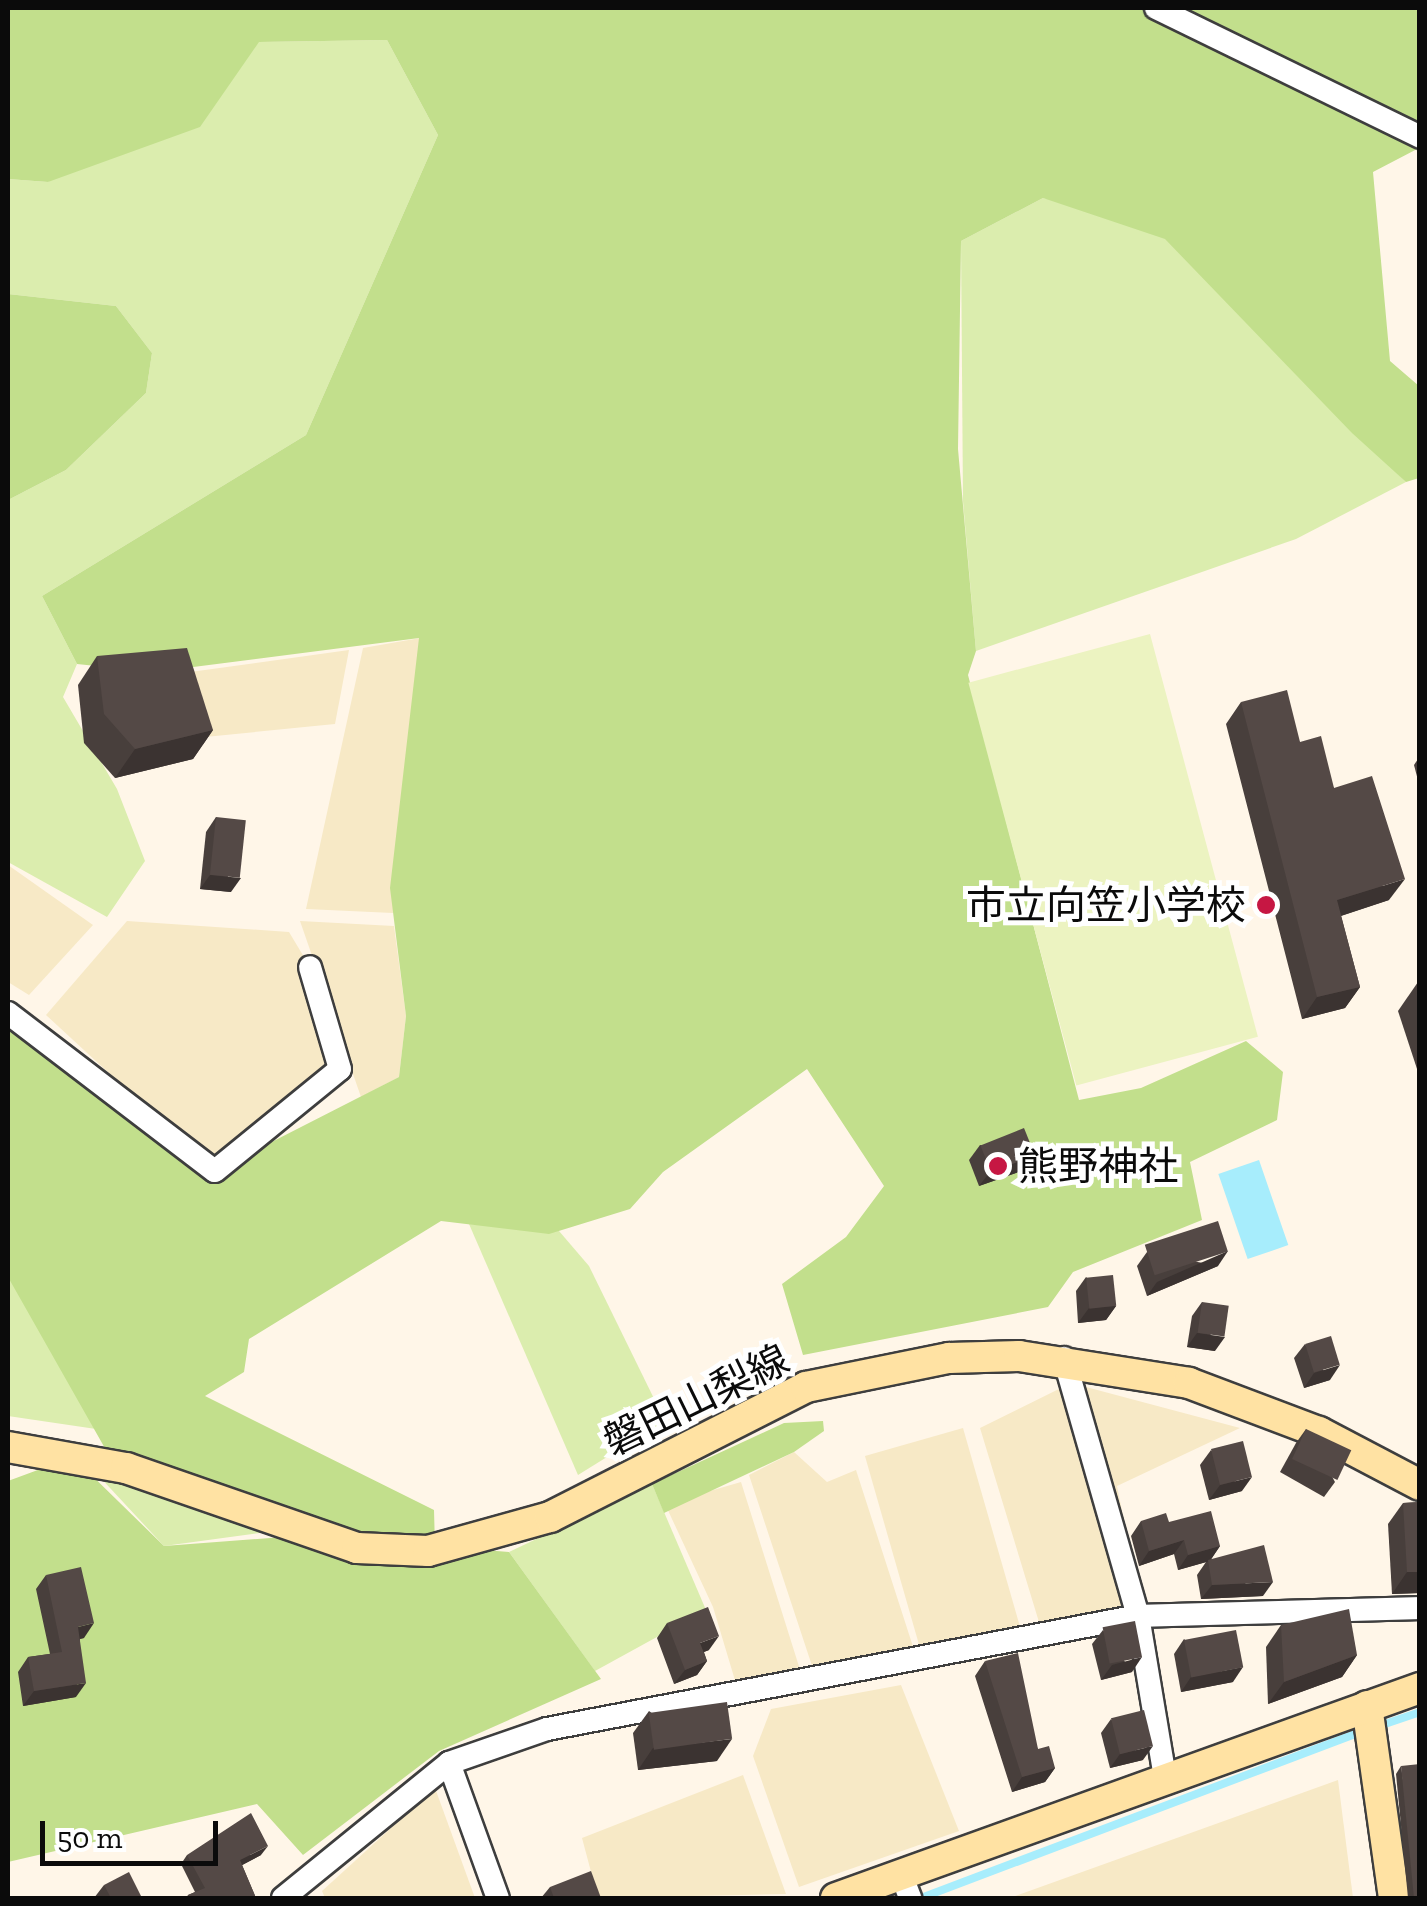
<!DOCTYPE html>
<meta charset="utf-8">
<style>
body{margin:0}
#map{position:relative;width:1427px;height:1906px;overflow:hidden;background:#fff6e8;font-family:"Zilla Slab","Noto Sans JP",serif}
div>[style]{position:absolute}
.farmland>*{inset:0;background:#f7e9c6;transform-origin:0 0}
.green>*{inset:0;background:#dbedae}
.forest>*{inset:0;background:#c2df8c}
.pitch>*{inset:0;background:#ecf3c1;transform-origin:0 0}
.water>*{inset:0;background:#a7edfc;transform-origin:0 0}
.stream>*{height:8px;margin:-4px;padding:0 4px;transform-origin:4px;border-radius:4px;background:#a7edfc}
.roads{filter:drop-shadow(2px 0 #3e3e3e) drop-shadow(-2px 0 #3e3e3e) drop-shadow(0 2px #3e3e3e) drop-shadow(0 -2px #3e3e3e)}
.street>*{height:22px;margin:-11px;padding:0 11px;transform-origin:11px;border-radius:11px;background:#fff}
.secondary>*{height:30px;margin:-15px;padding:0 15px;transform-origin:15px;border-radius:15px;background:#ffe2a3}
.wall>*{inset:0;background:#483f3c}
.shaded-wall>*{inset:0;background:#3b3331}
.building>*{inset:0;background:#544946;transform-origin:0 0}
.dots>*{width:28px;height:28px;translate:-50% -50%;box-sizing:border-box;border:5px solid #fff;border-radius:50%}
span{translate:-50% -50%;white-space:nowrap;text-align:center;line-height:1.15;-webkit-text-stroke:10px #fff;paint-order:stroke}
.poi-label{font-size:40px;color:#0b0b0b}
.right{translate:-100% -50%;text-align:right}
.left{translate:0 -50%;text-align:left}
.street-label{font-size:40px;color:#0b0b0b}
.frame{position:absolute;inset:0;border:10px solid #0b0b0b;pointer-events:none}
.scale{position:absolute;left:40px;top:1821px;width:178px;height:45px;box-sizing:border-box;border:5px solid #0b0b0b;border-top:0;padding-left:12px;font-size:30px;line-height:35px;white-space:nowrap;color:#0b0b0b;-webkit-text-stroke:8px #fff;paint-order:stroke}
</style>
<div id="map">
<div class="farmland">
<i style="clip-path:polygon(420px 638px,393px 913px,306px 909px,363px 648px)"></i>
<i style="clip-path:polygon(349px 650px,335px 724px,205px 737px,183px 673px)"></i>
<i style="clip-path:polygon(8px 865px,93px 925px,29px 995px,8px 982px)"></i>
<i style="clip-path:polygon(127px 921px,289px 932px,310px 967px,340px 1069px,215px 1171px,46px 1015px)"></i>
<i style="clip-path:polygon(300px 921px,394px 926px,406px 1016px,399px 1077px,361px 1097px)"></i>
<i style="clip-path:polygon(1071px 1383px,1240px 1428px,1117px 1486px,1143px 1616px,1042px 1632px,980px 1428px)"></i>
<i style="left:963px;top:1428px;width:216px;height:102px;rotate:74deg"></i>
<i style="clip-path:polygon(794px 1452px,827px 1482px,856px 1470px,917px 1659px,817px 1681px,749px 1475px)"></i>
<i style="clip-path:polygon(741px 1482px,802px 1676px,740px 1697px,713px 1607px,665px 1504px)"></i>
<i style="clip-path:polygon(901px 1685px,959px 1831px,799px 1887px,753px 1756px,771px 1709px)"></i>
<i style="clip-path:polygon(743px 1775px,786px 1894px,598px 1898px,582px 1838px)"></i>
<i style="clip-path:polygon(1338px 1780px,1353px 1898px,1010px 1898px)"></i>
<i style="clip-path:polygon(435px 1788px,475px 1898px,325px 1898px,322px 1891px)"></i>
</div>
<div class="green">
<i style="clip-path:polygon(387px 40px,438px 135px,306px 435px,42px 596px,77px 664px,63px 697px,117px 789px,145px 861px,107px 917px,8px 862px,8px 500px,66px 470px,146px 393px,152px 353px,116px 306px,8px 294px,8px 179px,48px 182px,258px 42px)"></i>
<i style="clip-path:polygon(1043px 198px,1152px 218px,1406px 482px,1296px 539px,976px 651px,963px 501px,961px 241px)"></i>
<i style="clip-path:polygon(469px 1224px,559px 1231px,589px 1266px,665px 1421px,578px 1475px)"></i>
<i style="clip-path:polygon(8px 1274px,27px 1302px,96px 1429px,8px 1416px)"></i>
<i style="clip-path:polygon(83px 1459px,289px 1529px,164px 1546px)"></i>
<i style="clip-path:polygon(652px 1484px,706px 1610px,595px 1671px,509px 1552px)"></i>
</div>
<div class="forest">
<i style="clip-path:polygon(8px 8px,1419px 8px,1419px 148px,1373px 172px,1390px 361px,1419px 386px,1419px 478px,1406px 482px,1352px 433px,1165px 239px,1043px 198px,961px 241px,958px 449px,976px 651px,968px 675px,1079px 1100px,1141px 1088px,1246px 1041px,1283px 1072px,1277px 1120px,1190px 1162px,1202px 1220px,1073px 1272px,1048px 1307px,803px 1355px,782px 1284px,846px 1237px,884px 1186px,807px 1069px,663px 1172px,630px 1209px,549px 1234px,441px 1221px,249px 1339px,244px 1372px,205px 1396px,434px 1510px,435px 1546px,509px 1552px,601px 1679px,439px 1751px,303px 1855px,257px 1804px,8px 1862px,8px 1481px,73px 1457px,164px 1546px,310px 1535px,115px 1466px,8px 1277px,8px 1021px,215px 1171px,399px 1077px,406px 1016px,390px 888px,419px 638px,154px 672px,77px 664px,42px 596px,306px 435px,438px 135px,387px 40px,259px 42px,200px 127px,48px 182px,8px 179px)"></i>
<i style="clip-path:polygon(8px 294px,116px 306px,152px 353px,146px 393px,66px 470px,8px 500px)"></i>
<i style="clip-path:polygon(823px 1421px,824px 1431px,794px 1452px,664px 1513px,652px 1484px,784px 1423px)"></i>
</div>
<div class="pitch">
<i style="left:1150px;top:634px;width:417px;height:188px;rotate:75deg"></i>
</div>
<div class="water">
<i style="left:1259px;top:1160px;width:90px;height:43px;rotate:71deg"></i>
</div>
<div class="stream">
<i style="left:1376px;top:1727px;width:46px;rotate:-18.8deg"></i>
<i style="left:921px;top:1898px;width:472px;rotate:-20.7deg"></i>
</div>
<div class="roads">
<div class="street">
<i style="left:1156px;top:8px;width:294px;rotate:26deg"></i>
<i style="left:8px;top:1013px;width:260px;rotate:37.4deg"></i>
<i style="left:215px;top:1171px;width:161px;rotate:-39.2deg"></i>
<i style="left:340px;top:1069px;width:106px;rotate:-106.4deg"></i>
<i style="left:1064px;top:1358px;width:268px;rotate:74deg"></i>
<i style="left:1138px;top:1616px;width:164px;rotate:80.5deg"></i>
<i style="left:449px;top:1763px;width:144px;rotate:70.1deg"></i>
<i style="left:901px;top:1874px;width:26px;rotate:69deg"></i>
<i style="left:283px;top:1898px;width:214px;rotate:-39.1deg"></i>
<i style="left:449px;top:1763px;width:104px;rotate:-19.1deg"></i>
<i style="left:547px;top:1729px;width:602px;rotate:-10.82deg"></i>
<i style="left:1138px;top:1616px;width:282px;rotate:-1.6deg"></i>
</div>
<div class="secondary">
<i style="left:8px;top:1447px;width:120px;rotate:10.1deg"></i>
<i style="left:126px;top:1468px;width:244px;rotate:19.1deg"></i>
<i style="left:357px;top:1548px;width:71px;rotate:2.4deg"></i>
<i style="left:428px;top:1551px;width:127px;rotate:-15.6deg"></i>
<i style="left:550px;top:1517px;width:287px;rotate:-26.9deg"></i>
<i style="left:806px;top:1387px;width:146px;rotate:-11.5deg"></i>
<i style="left:949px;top:1358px;width:70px;rotate:-1.6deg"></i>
<i style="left:1019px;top:1356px;width:172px;rotate:9deg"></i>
<i style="left:1189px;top:1383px;width:139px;rotate:20.7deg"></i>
<i style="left:1319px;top:1432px;width:114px;rotate:27.7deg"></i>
<i style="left:1367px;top:1706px;width:194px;rotate:82deg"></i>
<i style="left:836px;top:1898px;width:621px;rotate:-19.78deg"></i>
</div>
</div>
<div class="wall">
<i style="clip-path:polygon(97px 656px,213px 730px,193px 759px,115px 778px,84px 743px,78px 685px)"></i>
<i style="clip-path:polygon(1241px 702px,1300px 742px,1334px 788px,1389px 900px,1341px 916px,1360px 987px,1345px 1008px,1302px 1019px,1226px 724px)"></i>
<i style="clip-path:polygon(1420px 756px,1420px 788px,1414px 765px)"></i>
<i style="clip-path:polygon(216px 817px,231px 892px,200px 889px,206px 832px)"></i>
<i style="clip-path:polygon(1418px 982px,1420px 982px,1420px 1078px,1398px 1011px)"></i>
<i style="clip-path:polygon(980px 1145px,1035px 1155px,1024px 1170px,979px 1186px,969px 1160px)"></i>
<i style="clip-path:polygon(1147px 1252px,1218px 1266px,1147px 1296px,1137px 1266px)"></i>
<i style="clip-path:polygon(1086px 1277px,1116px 1306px,1106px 1320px,1078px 1323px,1076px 1291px)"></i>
<i style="clip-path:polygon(1202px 1302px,1215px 1351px,1187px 1347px,1192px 1316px)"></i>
<i style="clip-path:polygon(1305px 1344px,1330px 1380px,1304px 1388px,1294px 1358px)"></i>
<i style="clip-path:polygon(1306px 1429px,1335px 1482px,1324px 1497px,1280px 1472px,1296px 1443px)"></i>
<i style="clip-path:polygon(1211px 1450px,1242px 1491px,1209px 1500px,1200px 1465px)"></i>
<i style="clip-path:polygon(1420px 1502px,1420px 1593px,1392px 1594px,1388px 1524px,1403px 1503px)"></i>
<i style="clip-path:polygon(1141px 1521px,1169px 1522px,1220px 1546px,1211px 1559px,1263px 1596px,1201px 1599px,1197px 1575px,1206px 1562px,1178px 1570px,1174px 1554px,1139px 1566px,1131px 1536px)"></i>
<i style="clip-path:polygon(46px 1575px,84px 1638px,80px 1639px,76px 1697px,23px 1706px,18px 1672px,28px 1657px,50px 1654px,36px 1589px)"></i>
<i style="clip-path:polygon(667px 1623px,709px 1650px,704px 1652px,707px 1661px,697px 1675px,674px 1684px,657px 1638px)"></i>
<i style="clip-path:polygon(1281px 1625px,1357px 1655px,1342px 1677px,1268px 1704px,1266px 1647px)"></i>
<i style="clip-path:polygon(1103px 1630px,1132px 1672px,1101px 1680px,1092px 1644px)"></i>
<i style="clip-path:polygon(1184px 1639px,1233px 1682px,1181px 1692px,1174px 1654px)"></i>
<i style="clip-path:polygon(985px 1661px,1038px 1749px,1055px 1768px,1045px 1782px,1012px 1792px,975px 1676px)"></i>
<i style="clip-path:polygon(649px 1711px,717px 1761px,638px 1770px,633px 1733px)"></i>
<i style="clip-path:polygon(1111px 1719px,1143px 1760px,1110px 1768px,1101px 1733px)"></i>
<i style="clip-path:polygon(1401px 1766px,1420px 1898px,1408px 1898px,1396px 1774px)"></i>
<i style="clip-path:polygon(187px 1855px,261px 1855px,242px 1865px,256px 1898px,186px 1898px,188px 1895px,195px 1892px,181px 1864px)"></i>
<i style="clip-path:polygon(104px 1885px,142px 1898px,94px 1898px)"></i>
<i style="clip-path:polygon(550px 1887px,601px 1898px,541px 1898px)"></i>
</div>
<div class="shaded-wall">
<i style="clip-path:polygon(213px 730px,193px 759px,115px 778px,135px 749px)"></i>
<i style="clip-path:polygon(210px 875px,241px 878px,231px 892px,200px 889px)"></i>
<i style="clip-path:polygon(1405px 879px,1389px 900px,1322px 922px,1337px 900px)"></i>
<i style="clip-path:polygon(1360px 987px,1345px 1008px,1302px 1019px,1317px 997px)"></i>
<i style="clip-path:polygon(1035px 1155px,1024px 1170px,979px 1186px,990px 1172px)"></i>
<i style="clip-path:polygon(1228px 1251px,1218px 1266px,1147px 1296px,1157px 1282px)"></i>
<i style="clip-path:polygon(1116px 1306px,1106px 1320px,1078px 1323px,1089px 1308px)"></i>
<i style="clip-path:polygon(1197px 1333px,1225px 1337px,1215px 1351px,1187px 1347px)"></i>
<i style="clip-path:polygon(1340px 1365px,1330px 1380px,1304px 1388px,1314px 1373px)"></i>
<i style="clip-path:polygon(1252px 1477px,1242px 1491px,1209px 1500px,1220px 1485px)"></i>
<i style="clip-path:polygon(1184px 1540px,1174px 1554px,1139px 1566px,1149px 1551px)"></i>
<i style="clip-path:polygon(1220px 1546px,1210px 1561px,1178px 1570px,1188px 1555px)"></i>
<i style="clip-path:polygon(1407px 1572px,1420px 1572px,1420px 1593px,1392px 1594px)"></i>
<i style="clip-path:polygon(1273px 1582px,1263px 1596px,1201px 1599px,1212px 1585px)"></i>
<i style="clip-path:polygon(94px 1623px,84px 1638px,68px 1641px,78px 1627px)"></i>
<i style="clip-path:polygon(719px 1636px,709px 1650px,690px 1657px,700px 1643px)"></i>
<i style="clip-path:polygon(1357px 1655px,1342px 1677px,1268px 1704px,1284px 1682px)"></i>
<i style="clip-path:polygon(1142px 1657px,1132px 1672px,1101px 1680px,1112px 1665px)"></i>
<i style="clip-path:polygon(707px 1661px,697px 1675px,674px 1684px,685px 1670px)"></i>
<i style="clip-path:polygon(1243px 1667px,1233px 1682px,1181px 1692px,1191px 1677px)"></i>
<i style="clip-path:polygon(86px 1683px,76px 1697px,23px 1706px,34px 1691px)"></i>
<i style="clip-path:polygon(732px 1739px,717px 1761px,638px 1770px,653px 1748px)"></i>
<i style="clip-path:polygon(1153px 1746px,1143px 1760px,1110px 1768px,1120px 1754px)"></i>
<i style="clip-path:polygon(1055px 1768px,1045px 1782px,1012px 1792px,1022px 1777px)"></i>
<i style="clip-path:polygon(268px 1846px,261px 1855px,233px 1870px,240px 1860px)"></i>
</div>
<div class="building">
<i style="clip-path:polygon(187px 648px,213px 730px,135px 749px,104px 714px,97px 656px)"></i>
<i style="clip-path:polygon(1287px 690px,1300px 742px,1321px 736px,1334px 788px,1372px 776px,1405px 879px,1337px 900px,1360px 987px,1317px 997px,1241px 702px)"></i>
<i style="left:216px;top:817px;width:30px;height:58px;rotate:6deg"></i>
<i style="left:1024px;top:1128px;width:29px;height:47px;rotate:68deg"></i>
<i style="left:1218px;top:1221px;width:32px;height:77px;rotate:72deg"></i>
<i style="left:1113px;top:1275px;width:31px;height:27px;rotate:84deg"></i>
<i style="left:1202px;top:1302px;width:27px;height:31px;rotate:8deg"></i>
<i style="left:1331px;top:1336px;width:30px;height:27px;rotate:73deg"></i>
<i style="left:1306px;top:1429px;width:50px;height:33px;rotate:25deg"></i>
<i style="left:1243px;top:1441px;width:37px;height:33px;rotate:76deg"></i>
<i style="clip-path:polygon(1420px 1502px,1420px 1572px,1407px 1572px,1403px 1503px)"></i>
<i style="clip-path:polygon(1211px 1511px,1220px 1546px,1188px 1555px,1184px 1540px,1149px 1551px,1141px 1521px,1166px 1513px,1169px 1522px)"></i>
<i style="clip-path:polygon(1264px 1545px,1273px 1582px,1212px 1585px,1208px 1560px)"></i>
<i style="clip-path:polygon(81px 1567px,94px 1623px,78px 1627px,86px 1683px,34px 1691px,28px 1657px,62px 1652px,46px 1575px)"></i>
<i style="clip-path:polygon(708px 1607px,719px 1636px,700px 1643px,707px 1661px,685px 1670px,667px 1623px)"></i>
<i style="clip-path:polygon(1349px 1609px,1357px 1655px,1284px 1682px,1281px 1625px)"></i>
<i style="left:1135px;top:1621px;width:37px;height:33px;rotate:79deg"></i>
<i style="left:1236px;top:1630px;width:38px;height:53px;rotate:79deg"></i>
<i style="clip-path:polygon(1018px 1653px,1038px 1749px,1049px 1746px,1055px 1768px,1022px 1777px,985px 1661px)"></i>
<i style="left:727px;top:1702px;width:37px;height:79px;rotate:82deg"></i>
<i style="left:1144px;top:1710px;width:37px;height:34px;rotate:76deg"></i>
<i style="clip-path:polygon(1420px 1764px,1420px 1898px,1414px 1898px,1401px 1766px)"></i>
<i style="clip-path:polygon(251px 1813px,268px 1846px,240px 1860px,256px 1898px,190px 1898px,188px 1895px,205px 1888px,187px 1855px)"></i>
<i style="clip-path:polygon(591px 1871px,601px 1898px,554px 1898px,550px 1887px)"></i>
<i style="clip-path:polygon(129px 1872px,142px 1898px,111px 1898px,104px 1885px)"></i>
</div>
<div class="dots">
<i style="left:1266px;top:905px;background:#c61743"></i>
<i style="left:998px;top:1166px;background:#c61743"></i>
</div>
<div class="poi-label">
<span class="right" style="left:1246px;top:905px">市立向笠小学校</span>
<span class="left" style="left:1018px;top:1166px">熊野神社</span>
</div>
<div class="street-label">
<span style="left:696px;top:1400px;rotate:-26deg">磐田山梨線</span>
</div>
<div class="frame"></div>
<div class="scale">50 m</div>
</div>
